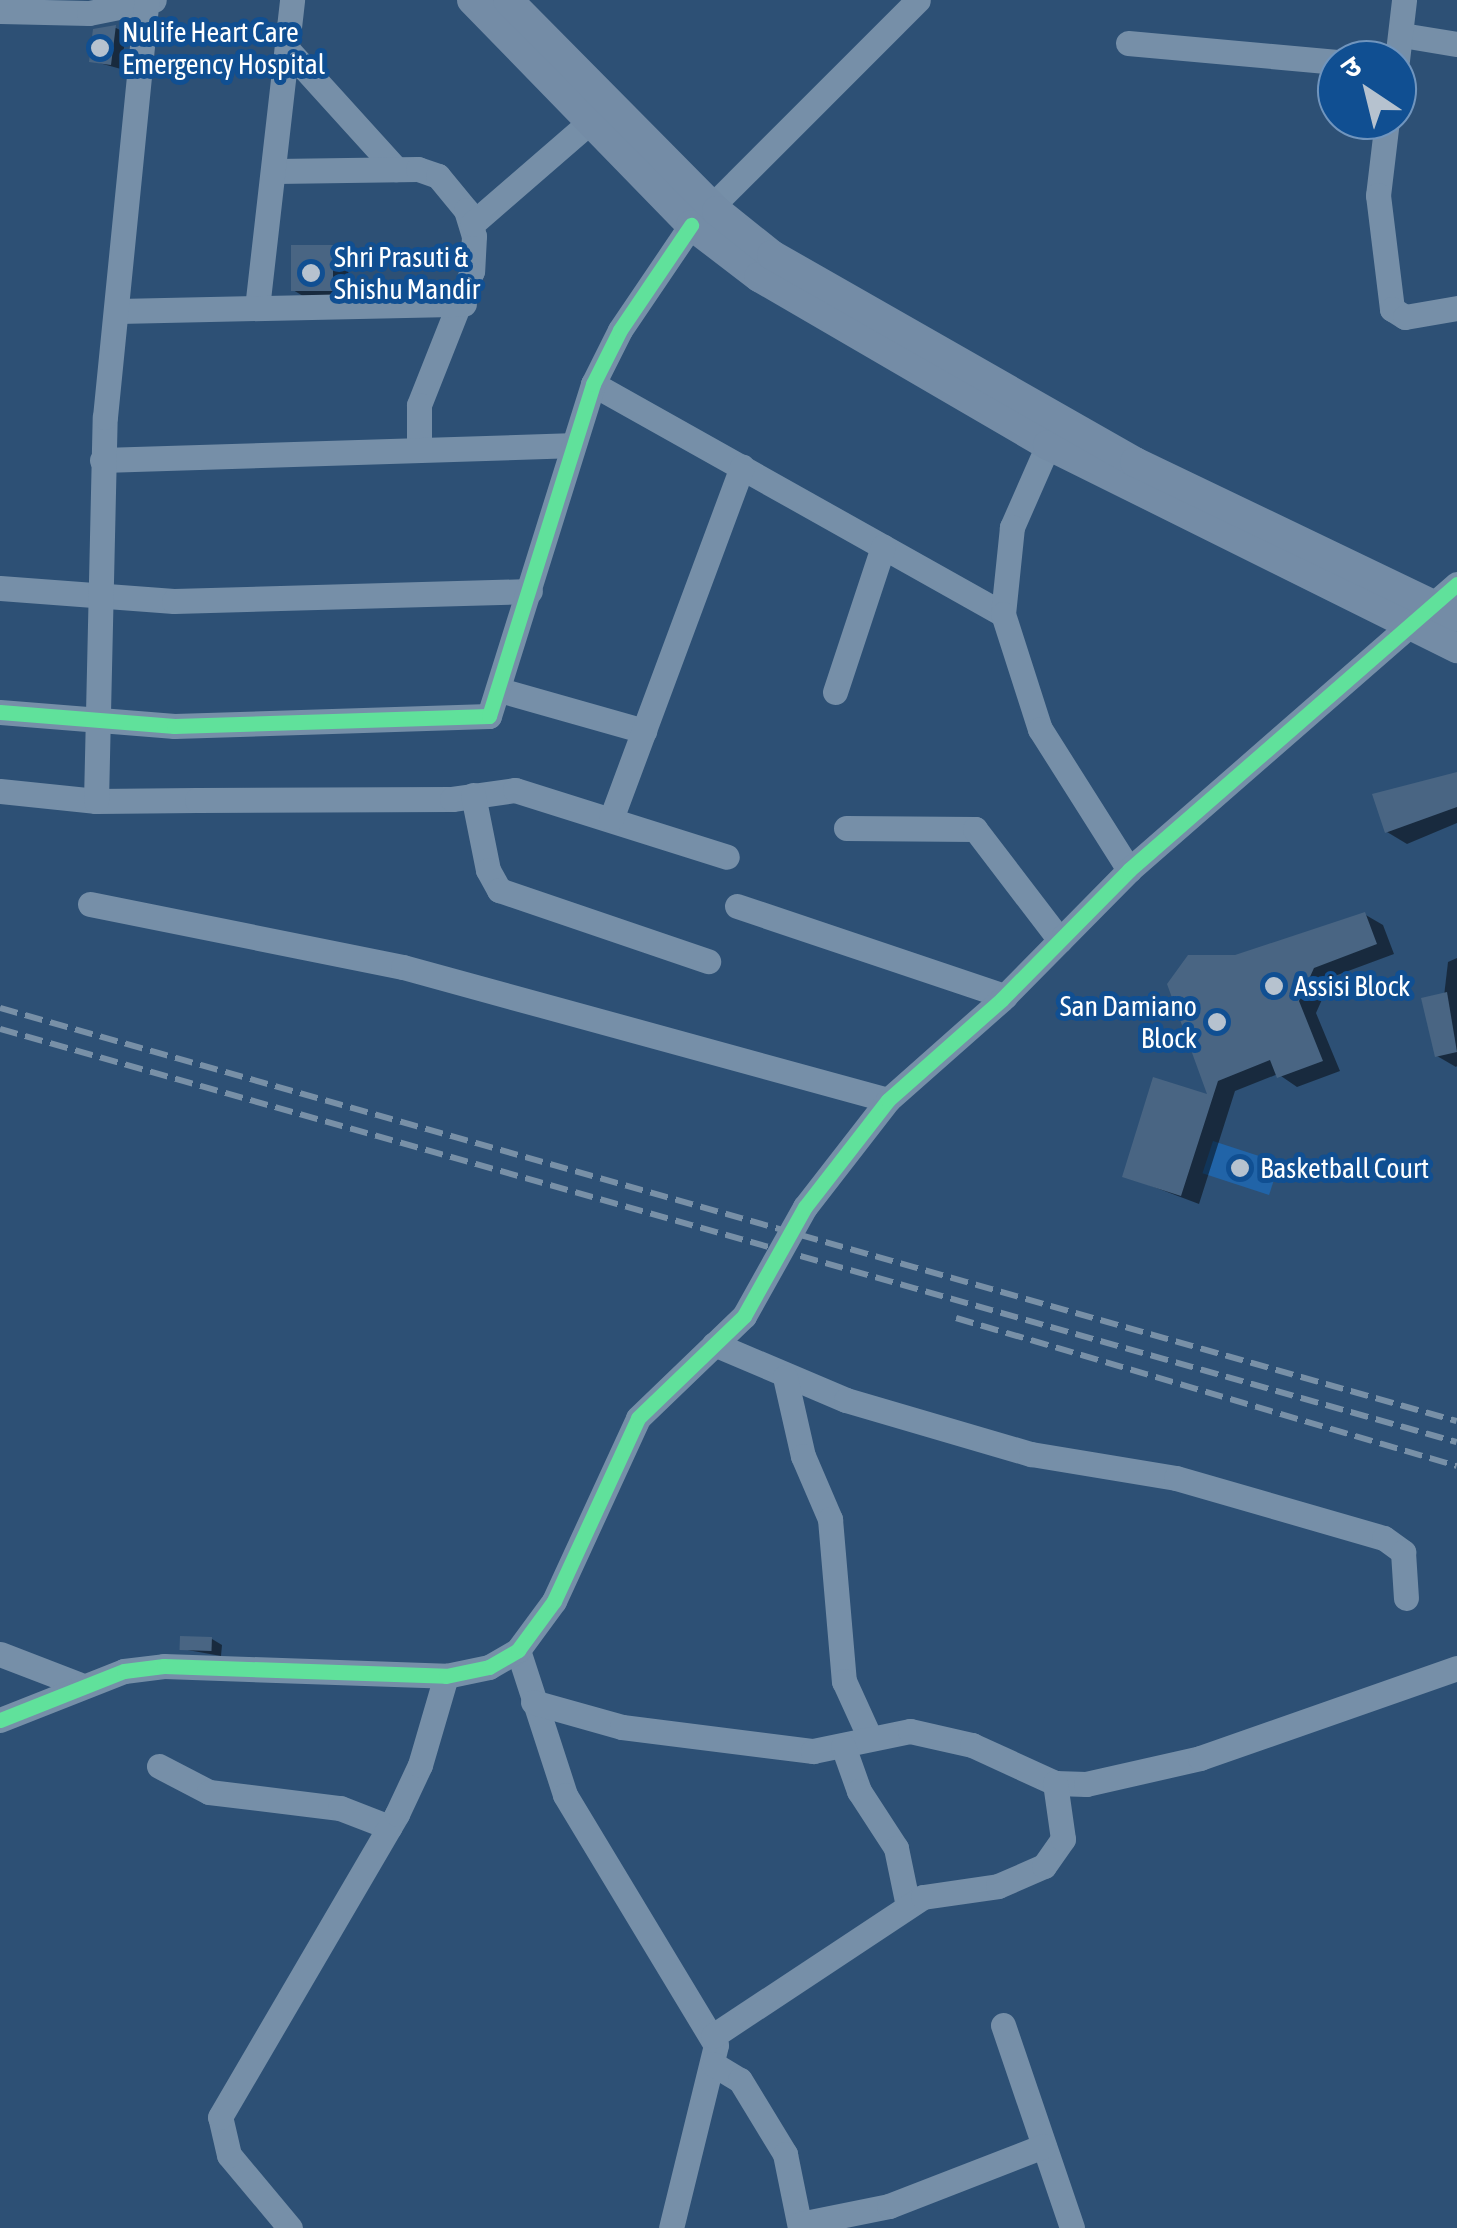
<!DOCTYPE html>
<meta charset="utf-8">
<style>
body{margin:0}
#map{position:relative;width:1457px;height:2228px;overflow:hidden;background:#2d5075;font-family:"Asap Condensed","Noto Sans Devanagari",sans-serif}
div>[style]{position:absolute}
.green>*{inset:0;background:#2164a8;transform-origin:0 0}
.shadow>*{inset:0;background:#0007}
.building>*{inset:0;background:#496583;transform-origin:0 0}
.minor>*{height:25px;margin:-12.5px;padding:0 12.5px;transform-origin:12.5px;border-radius:12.5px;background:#768fa8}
.major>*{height:30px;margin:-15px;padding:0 15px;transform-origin:15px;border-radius:15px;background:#748ca6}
.rail>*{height:6px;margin-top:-3px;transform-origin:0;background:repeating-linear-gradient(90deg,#7890a7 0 18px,transparent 0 26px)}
.cycleway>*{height:15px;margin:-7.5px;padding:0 7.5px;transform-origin:7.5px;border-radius:7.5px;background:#60e19b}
.dots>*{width:28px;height:28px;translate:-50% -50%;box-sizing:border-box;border:5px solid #104f92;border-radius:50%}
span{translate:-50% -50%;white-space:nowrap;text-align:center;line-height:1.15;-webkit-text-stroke:10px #104f92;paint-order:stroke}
.poi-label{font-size:28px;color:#fff}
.left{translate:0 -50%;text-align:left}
.right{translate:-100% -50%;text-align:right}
.north{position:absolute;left:1317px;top:40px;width:100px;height:100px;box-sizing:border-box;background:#104f92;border:2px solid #7095be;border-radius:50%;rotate:325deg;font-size:28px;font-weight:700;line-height:40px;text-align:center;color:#fff}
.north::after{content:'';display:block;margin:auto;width:35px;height:45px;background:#b6c2cf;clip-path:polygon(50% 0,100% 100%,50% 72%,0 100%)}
</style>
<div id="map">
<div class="green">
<i style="left:1213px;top:1141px;width:70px;height:34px;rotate:18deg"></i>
</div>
<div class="shadow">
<i style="clip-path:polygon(116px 28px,126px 33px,121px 69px,92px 61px,95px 31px)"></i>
<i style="clip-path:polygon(332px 248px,348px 257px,349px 298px,308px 299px,293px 290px)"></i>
<i style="clip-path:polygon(1457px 774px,1457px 823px,1407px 844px,1387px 832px)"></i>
<i style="clip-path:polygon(1364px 914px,1383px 925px,1394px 954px,1332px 977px,1316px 1013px,1340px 1071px,1297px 1087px,1278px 1074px,1235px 1091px,1199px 1204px,1125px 1176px,1211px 1098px,1235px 958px)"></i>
<i style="clip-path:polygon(1457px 958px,1457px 1066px,1456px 1067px,1437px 1056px,1448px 962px)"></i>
<i style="clip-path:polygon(212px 1639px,222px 1645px,221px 1656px,182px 1649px)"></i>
</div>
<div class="building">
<i style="clip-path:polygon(116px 25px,111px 65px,89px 62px,93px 29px)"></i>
<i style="left:291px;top:245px;width:42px;height:46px"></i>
<i style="clip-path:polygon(1457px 772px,1457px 807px,1385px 833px,1372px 794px)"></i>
<i style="clip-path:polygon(1365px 912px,1377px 944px,1314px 968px,1299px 1001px,1323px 1061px,1277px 1078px,1270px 1060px,1218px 1081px,1181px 1196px,1122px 1177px,1153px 1077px,1207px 1094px,1167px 984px,1188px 955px,1235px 955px)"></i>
<i style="clip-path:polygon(1447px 992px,1457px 1052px,1435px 1057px,1421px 998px)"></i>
<i style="left:180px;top:1636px;width:32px;height:14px;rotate:2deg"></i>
</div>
<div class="minor">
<i style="left:0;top:11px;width:89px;rotate:1.3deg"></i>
<i style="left:89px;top:13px;width:66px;rotate:-11.3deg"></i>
<i style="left:1402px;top:35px;width:56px;rotate:9.3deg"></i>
<i style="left:1128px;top:43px;width:210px;rotate:5.2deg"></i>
<i style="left:288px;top:50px;width:161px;rotate:47.8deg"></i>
<i style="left:1397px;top:60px;width:60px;rotate:-83.3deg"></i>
<i style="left:1387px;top:120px;width:76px;rotate:96.8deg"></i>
<i style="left:1378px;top:195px;width:115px;rotate:83deg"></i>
<i style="left:1392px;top:309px;width:15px;rotate:32deg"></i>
<i style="left:1405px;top:317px;width:53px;rotate:-9.8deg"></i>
<i style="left:276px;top:171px;width:142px;rotate:-0.8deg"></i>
<i style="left:418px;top:169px;width:21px;rotate:19deg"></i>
<i style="left:438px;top:176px;width:44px;rotate:50.5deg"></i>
<i style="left:466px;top:210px;width:27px;rotate:73deg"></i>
<i style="left:474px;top:236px;width:35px;rotate:93deg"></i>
<i style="left:472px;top:271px;width:144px;rotate:111.6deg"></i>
<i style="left:419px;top:405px;width:45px;rotate:90deg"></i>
<i style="left:712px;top:206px;width:291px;rotate:-45deg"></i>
<i style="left:472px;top:224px;width:159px;rotate:-40.9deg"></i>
<i style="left:257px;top:308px;width:310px;rotate:-83.5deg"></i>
<i style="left:118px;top:311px;width:346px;rotate:-1.2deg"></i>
<i style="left:593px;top:384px;width:470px;rotate:29.3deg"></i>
<i style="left:1048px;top:445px;width:90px;rotate:113.7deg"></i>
<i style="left:1012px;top:527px;width:87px;rotate:95.9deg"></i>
<i style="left:1003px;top:614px;width:121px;rotate:72.2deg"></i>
<i style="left:1040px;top:729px;width:167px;rotate:57.7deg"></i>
<i style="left:102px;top:460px;width:467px;rotate:-1.8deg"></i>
<i style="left:0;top:588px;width:174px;rotate:4.3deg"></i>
<i style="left:174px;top:601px;width:356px;rotate:-1.6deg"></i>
<i style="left:500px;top:690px;width:150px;rotate:15.9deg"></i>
<i style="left:835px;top:692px;width:153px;rotate:-71.7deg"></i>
<i style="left:0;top:712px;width:175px;rotate:4.6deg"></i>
<i style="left:174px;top:726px;width:315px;rotate:-1.8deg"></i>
<i style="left:489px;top:716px;width:348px;rotate:-72.6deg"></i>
<i style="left:593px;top:384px;width:60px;rotate:-63.4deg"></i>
<i style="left:620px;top:330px;width:127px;rotate:-55.9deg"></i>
<i style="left:0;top:791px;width:97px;rotate:5.9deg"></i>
<i style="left:96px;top:801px;width:101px;rotate:-0.6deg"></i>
<i style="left:197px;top:800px;width:255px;rotate:-0.2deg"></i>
<i style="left:452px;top:799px;width:64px;rotate:-8.1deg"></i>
<i style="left:515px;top:790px;width:222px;rotate:17.5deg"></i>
<i style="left:473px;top:795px;width:76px;rotate:78.7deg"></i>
<i style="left:488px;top:870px;width:23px;rotate:61deg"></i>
<i style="left:499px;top:890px;width:221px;rotate:18.8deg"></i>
<i style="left:96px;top:801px;width:384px;rotate:-88.7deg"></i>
<i style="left:105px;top:417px;width:416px;rotate:-84.3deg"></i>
<i style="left:611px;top:819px;width:376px;rotate:-69.6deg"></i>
<i style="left:846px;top:828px;width:129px;rotate:0.4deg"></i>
<i style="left:975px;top:829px;width:140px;rotate:52.6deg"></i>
<i style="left:90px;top:904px;width:319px;rotate:11.4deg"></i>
<i style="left:403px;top:967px;width:503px;rotate:15.34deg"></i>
<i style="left:737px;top:906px;width:283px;rotate:18.6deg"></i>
<i style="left:714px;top:1344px;width:143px;rotate:23deg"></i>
<i style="left:846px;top:1400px;width:193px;rotate:16.3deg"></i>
<i style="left:1031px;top:1454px;width:147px;rotate:9.4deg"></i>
<i style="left:1176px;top:1478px;width:216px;rotate:16.1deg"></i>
<i style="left:1384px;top:1538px;width:24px;rotate:36deg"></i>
<i style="left:1403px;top:1552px;width:46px;rotate:86.3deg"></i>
<i style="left:785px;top:1377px;width:81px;rotate:77.2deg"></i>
<i style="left:803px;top:1456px;width:69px;rotate:66.8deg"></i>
<i style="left:830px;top:1519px;width:163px;rotate:85.1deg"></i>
<i style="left:844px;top:1681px;width:63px;rotate:65.5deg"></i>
<i style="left:518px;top:1650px;width:152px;rotate:72deg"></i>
<i style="left:565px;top:1795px;width:292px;rotate:58.9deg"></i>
<i style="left:716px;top:2045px;width:188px;rotate:103.8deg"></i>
<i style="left:0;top:1654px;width:84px;rotate:21deg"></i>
<i style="left:533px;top:1702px;width:92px;rotate:15.7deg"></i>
<i style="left:622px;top:1727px;width:193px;rotate:7.2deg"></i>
<i style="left:813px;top:1751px;width:99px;rotate:-11.7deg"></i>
<i style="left:910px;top:1731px;width:64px;rotate:12.7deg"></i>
<i style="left:972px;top:1745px;width:91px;rotate:24.6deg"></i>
<i style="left:1055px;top:1783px;width:31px;rotate:2deg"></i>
<i style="left:1086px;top:1784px;width:117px;rotate:-12.8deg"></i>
<i style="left:1200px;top:1758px;width:272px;rotate:-19.3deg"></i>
<i style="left:0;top:1720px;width:133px;rotate:-21.6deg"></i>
<i style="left:124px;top:1671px;width:40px;rotate:-7.1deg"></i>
<i style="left:164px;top:1666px;width:282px;rotate:2deg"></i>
<i style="left:446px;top:1676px;width:44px;rotate:-11.8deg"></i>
<i style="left:489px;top:1667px;width:34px;rotate:-30deg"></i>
<i style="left:518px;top:1650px;width:61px;rotate:-53.7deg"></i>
<i style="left:554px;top:1601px;width:201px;rotate:-65.3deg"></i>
<i style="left:638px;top:1418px;width:147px;rotate:-43.9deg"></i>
<i style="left:744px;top:1316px;width:125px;rotate:-60.8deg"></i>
<i style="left:805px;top:1207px;width:135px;rotate:-52.2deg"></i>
<i style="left:888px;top:1100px;width:152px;rotate:-41.5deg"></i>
<i style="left:1002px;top:999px;width:181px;rotate:-45.4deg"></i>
<i style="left:1129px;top:870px;width:435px;rotate:-41.1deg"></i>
<i style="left:843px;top:1746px;width:48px;rotate:70.4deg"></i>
<i style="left:859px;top:1791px;width:68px;rotate:57deg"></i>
<i style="left:896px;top:1848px;width:59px;rotate:78.3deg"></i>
<i style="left:159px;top:1766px;width:56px;rotate:27.5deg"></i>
<i style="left:209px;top:1792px;width:132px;rotate:7deg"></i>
<i style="left:340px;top:1808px;width:53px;rotate:21.2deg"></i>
<i style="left:1003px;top:2025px;width:214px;rotate:71.2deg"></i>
<i style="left:713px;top:2036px;width:252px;rotate:-33.5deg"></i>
<i style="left:923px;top:1897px;width:76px;rotate:-8.3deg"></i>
<i style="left:998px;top:1886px;width:50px;rotate:-23.5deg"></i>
<i style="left:1044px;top:1866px;width:33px;rotate:-55deg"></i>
<i style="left:1063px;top:1839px;width:57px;rotate:-98.1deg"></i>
<i style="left:713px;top:2064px;width:31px;rotate:31deg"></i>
<i style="left:740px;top:2080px;width:87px;rotate:58.7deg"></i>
<i style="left:785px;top:2154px;width:76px;rotate:78.5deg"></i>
<i style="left:800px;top:2224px;width:91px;rotate:-11.4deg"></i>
<i style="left:889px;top:2206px;width:166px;rotate:-21.2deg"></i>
<i style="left:290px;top:2228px;width:95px;rotate:-129.9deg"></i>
<i style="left:229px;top:2155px;width:39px;rotate:-103deg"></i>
<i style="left:220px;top:2117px;width:351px;rotate:-59.7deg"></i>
<i style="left:397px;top:1814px;width:54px;rotate:-64.9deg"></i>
<i style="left:420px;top:1765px;width:93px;rotate:-73.7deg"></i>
</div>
<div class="major">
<i style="left:472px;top:0;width:314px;rotate:45.8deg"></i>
<i style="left:691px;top:225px;width:86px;rotate:37.4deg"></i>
<i style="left:759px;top:277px;width:334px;rotate:30.2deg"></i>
<i style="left:1048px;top:445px;width:457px;rotate:26.4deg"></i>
<i style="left:508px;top:0;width:297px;rotate:45.3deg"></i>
<i style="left:717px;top:211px;width:70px;rotate:38.7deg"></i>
<i style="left:772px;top:255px;width:418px;rotate:29.7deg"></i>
<i style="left:1135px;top:462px;width:357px;rotate:25.6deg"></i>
</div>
<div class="rail">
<i style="left:0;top:1008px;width:1514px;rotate:15.83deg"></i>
<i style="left:0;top:1029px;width:1514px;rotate:15.83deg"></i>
<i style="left:956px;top:1318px;width:522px;rotate:16.46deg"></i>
</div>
<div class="cycleway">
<i style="left:0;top:712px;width:175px;rotate:4.6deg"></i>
<i style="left:174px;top:726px;width:315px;rotate:-1.8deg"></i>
<i style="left:489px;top:716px;width:348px;rotate:-72.6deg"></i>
<i style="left:593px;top:384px;width:60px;rotate:-63.4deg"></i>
<i style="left:620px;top:330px;width:127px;rotate:-55.9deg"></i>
<i style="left:0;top:1720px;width:133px;rotate:-21.6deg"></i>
<i style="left:124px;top:1671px;width:40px;rotate:-7.1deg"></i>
<i style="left:164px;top:1666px;width:282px;rotate:2deg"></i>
<i style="left:446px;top:1676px;width:44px;rotate:-11.8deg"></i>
<i style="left:489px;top:1667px;width:34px;rotate:-30deg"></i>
<i style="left:518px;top:1650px;width:61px;rotate:-53.7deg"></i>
<i style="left:554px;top:1601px;width:201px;rotate:-65.3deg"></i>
<i style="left:638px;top:1418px;width:147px;rotate:-43.9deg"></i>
<i style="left:744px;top:1316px;width:125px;rotate:-60.8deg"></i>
<i style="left:805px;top:1207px;width:135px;rotate:-52.2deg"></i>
<i style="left:888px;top:1100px;width:152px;rotate:-41.5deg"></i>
<i style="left:1002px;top:999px;width:181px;rotate:-45.4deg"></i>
<i style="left:1129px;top:870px;width:435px;rotate:-41.1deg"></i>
</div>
<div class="dots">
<i style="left:100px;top:48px;background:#b6c2cf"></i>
<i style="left:311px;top:273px;background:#b6c2cf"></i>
<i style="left:1274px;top:986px;background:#b6c2cf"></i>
<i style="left:1217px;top:1022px;background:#b6c2cf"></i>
<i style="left:1240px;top:1168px;background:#b6c2cf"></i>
</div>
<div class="poi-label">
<span class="left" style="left:122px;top:48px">Nulife Heart Care<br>Emergency Hospital</span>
<span class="left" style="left:334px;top:273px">Shri Prasuti &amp;<br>Shishu Mandir</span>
<span class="left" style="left:1294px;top:986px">Assisi Block</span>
<span class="right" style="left:1197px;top:1022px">San Damiano<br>Block</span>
<span class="left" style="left:1260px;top:1168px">Basketball Court</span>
</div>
<div class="north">उ</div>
</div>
